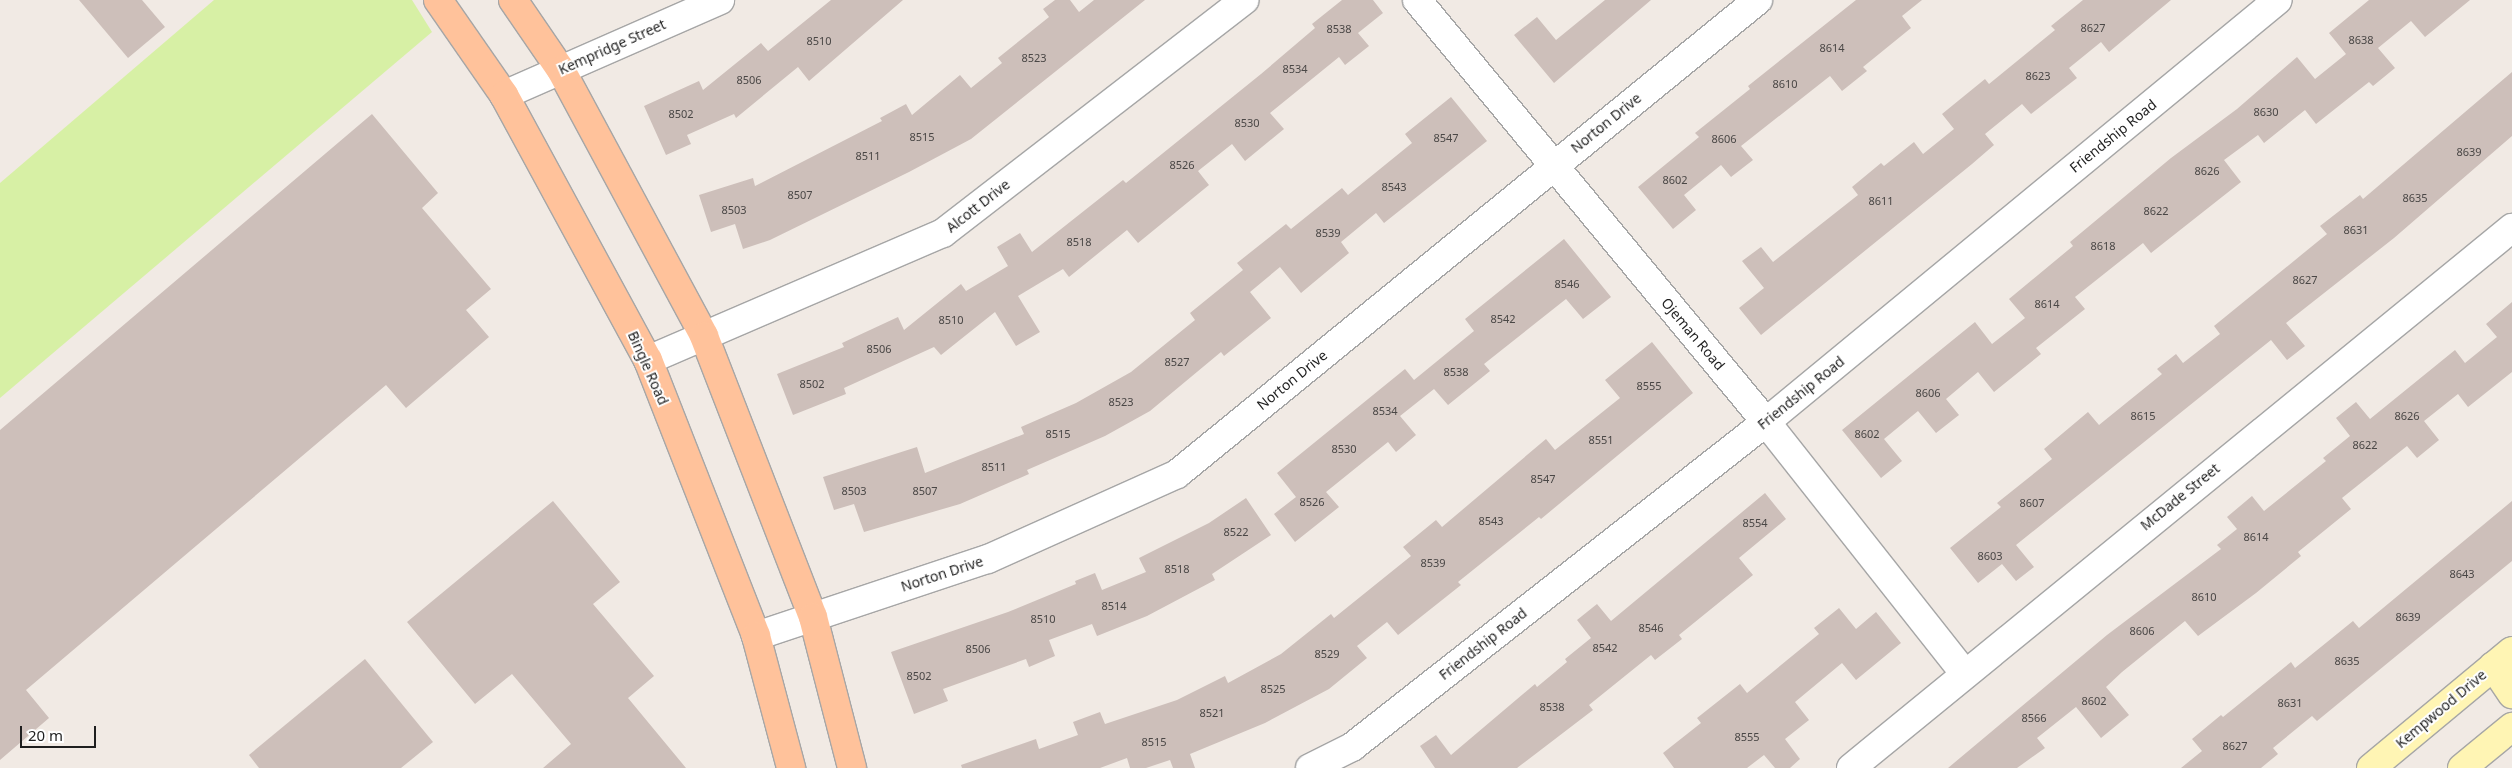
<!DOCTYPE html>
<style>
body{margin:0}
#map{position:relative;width:2512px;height:768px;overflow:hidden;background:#f1eae4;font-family:"Noto Sans",sans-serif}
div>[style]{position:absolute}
.grass>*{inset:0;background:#d7f0a5}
.building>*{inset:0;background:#cdbfba}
.roads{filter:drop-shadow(1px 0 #a6a6a6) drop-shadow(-1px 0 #a6a6a6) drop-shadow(0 1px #a6a6a6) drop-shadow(0 -1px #a6a6a6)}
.street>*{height:28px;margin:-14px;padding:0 14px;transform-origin:14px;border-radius:14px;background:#fff}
.secondary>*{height:28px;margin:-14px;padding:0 14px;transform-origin:14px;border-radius:14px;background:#fff5b4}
.primary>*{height:28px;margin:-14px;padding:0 14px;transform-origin:14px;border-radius:14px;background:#ffc29b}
span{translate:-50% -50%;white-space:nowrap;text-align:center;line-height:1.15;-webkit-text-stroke:4px #fff;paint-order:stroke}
.number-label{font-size:11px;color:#4a4746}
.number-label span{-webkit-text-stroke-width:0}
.street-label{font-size:14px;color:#1f1f1f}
.scale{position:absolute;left:20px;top:726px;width:76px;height:22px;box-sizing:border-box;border:2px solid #1f1f1f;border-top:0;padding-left:6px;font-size:15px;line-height:18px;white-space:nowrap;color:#1f1f1f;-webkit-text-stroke:4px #fff;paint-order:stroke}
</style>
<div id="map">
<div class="grass">
<i style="clip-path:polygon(214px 0,412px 0,432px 32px,0 398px,0 183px)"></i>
</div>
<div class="building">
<i style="clip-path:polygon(79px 0,142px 0,165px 27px,128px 58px)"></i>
<i style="clip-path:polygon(831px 0,903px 0,809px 81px,798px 67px,736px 118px,734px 114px,687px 135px,691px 144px,666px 155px,644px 106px,699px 81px,703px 90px,761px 43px,768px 51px)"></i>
<i style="clip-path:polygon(1055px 0,1070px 0,1079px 12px,1094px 0,1145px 0,971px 139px,909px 172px,770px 240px,743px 249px,735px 224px,711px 232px,699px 195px,753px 178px,755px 186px,882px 121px,880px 118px,906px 104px,912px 115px,960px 75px,971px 88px,1002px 63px,998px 58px,1049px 17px,1043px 9px)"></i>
<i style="clip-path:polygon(1342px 0,1373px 0,1383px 13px,1358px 33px,1369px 46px,1345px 65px,1339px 57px,1270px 113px,1284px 129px,1245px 161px,1232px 144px,1198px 171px,1209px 185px,1138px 243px,1127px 230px,1069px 277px,1063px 269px,1018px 296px,1040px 332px,1016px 346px,995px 312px,941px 355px,934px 347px,844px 388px,846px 394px,793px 415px,777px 374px,844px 347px,842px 343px,898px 317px,904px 330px,961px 284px,966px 291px,1008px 266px,997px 247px,1020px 233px,1032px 252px,1123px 180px,1126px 183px,1261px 74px,1315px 28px,1312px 24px)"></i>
<i style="clip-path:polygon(1605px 0,1651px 0,1554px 83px,1514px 35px,1537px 17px,1556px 40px)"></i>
<i style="clip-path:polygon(1856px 0,1922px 0,1902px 16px,1911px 28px,1863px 67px,1867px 71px,1842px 91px,1830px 76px,1741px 146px,1753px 160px,1731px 177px,1721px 165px,1684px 195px,1696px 210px,1673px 229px,1638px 187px,1699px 137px,1695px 133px,1750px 89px,1748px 86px)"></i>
<i style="clip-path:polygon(2083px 0,2171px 0,2109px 52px,2101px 42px,2069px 68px,2077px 78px,2031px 114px,2022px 104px,1985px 134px,1994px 145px,1972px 164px,1761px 335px,1739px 308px,1764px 288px,1742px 261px,1761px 247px,1773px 262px,1858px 195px,1852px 187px,1881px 163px,1884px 166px,1914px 142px,1923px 154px,1954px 129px,1942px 114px,1985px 79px,1989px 84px,2055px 30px,2051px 26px)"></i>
<i style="clip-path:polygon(2369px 0,2470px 0,2425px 37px,2411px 21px,2378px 48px,2395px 68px,2373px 86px,2369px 82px,2316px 124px,2305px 110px,2264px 143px,2258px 135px,2224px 160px,2241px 182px,2151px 253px,2143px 243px,2075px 297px,2085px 309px,2036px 348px,2041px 354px,1994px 392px,1978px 372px,1946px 399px,1959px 415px,1936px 433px,1918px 411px,1884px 439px,1902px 461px,1881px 478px,1842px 430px,1975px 322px,1992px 344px,2025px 318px,2009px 299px,2073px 246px,2070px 242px,2171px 158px,2237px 109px,2297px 57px,2315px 79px,2346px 54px,2329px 33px)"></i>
<i style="clip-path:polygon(2512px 72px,2512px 136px,2394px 238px,2286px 323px,2305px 346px,2287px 360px,2271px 340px,2016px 545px,2034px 567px,2016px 581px,2002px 564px,1978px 583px,1950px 548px,2001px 507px,1997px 503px,2052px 459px,2044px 449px,2088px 412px,2099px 425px,2162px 374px,2157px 369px,2176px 354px,2183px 363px,2220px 334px,2214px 326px,2327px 234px,2320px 226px,2360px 195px,2363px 199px)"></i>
<i style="clip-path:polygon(1451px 97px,1487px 141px,1384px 223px,1376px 213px,1341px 242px,1349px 253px,1301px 293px,1280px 267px,1250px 292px,1271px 318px,1224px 356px,1221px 352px,1150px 411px,1105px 436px,1027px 470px,1029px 474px,960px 504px,864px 532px,854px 504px,834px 510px,823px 477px,917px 447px,925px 473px,1024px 434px,1021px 427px,1076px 403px,1131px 372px,1195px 320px,1190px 313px,1243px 270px,1237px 263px,1286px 224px,1291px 229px,1342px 188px,1348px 195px,1412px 143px,1405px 134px)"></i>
<i style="clip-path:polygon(372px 114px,438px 193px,422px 208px,491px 289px,466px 310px,489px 337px,406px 408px,386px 385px,26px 690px,49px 718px,0 760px,0 430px)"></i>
<i style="clip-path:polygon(1564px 239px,1611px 297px,1583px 319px,1566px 299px,1484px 364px,1490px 371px,1448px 405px,1434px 389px,1400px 416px,1416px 435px,1396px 452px,1388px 442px,1326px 492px,1339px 507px,1295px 542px,1274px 514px,1296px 497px,1277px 473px,1405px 369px,1414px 380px,1474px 331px,1465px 319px)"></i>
<i style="clip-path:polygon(2512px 302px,2512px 372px,2468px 407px,2458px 394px,2424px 421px,2439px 440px,2417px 458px,2407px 446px,2342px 498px,2351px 509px,2298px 552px,2301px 556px,2256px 593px,2198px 636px,2185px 621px,2122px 672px,2106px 687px,2129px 715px,2101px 738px,2076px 707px,2037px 738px,2045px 748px,2017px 768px,1948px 768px,2107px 635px,2221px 549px,2217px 545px,2237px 529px,2227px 517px,2252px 496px,2264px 511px,2326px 461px,2323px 458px,2350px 436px,2336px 418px,2356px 402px,2370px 419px,2455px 350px,2465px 363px,2497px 337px,2486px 324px)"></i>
<i style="clip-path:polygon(1652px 342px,1693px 393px,1541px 519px,1539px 517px,1458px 582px,1461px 585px,1398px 635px,1387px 622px,1357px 646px,1367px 658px,1329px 689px,1265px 723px,1190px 754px,1195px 768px,1173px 768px,1170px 760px,1146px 768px,1130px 768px,1127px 758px,1100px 768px,962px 768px,961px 765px,1036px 739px,1039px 749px,1078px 735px,1073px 722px,1100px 712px,1105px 724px,1177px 700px,1225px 676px,1228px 683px,1281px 654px,1331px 614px,1334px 618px,1411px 556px,1403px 547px,1436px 520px,1442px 527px,1546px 439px,1555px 450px,1620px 398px,1605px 380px)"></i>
<i style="clip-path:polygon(1765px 493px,1786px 519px,1739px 558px,1753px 575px,1679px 635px,1682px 639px,1655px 660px,1651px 655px,1589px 705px,1593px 710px,1517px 768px,1435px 768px,1420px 746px,1436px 735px,1451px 755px,1535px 684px,1537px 687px,1567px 662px,1565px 659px,1591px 638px,1577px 620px,1597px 604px,1611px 621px)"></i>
<i style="clip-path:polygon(1246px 498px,1271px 535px,1212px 574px,1215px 580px,1147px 616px,1097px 636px,1092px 624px,1049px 640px,1055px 656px,1029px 667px,1026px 659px,943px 689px,948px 701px,914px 714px,891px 652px,1008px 612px,1076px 584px,1075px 581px,1095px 573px,1102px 590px,1146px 572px,1139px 558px,1209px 523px)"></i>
<i style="clip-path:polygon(553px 501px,620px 582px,593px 604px,654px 676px,628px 698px,686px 768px,543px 768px,571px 744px,512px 674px,475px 704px,407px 622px)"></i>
<i style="clip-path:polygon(2512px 501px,2512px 561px,2317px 721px,2312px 716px,2273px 748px,2278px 754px,2261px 768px,2181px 768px,2202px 751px,2192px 739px,2221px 715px,2223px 717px,2291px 662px,2295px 668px,2353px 621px,2359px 628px)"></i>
<i style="clip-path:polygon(1839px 608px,1856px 629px,1876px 612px,1901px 643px,1856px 680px,1842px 663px,1795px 702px,1809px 720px,1785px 739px,1800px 759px,1790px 768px,1775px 768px,1764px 755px,1747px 768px,1674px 768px,1663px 753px,1701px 723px,1697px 718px,1740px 684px,1747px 693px,1819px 634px,1814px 628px)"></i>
<i style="clip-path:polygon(365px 659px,433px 742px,401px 768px,259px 768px,249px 755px)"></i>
</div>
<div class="roads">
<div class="street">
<i style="left:1417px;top:0;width:548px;rotate:50.41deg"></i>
<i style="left:1766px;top:422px;width:320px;rotate:51.7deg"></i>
<i style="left:504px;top:95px;width:236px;rotate:-23.7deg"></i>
<i style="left:648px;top:360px;width:321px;rotate:-23.3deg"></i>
<i style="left:943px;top:233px;width:381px;rotate:-37.7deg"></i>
<i style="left:756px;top:636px;width:244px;rotate:-18.4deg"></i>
<i style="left:988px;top:559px;width:207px;rotate:-24.2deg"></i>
<i style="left:1177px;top:474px;width:750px;rotate:-39.21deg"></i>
<i style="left:1310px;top:768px;width:47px;rotate:-26.6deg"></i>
<i style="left:1352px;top:747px;width:526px;rotate:-38.13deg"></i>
<i style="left:1766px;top:422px;width:663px;rotate:-39.5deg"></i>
<i style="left:1851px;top:768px;width:854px;rotate:-39.25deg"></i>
</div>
<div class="secondary">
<i style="left:2493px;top:666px;width:34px;rotate:56deg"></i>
<i style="left:2371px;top:768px;width:183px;rotate:-39.7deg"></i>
<i style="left:2462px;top:768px;width:65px;rotate:-39.4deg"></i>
</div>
<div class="primary">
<i style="left:438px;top:0;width:116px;rotate:55.2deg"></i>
<i style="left:504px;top:95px;width:302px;rotate:61.5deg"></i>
<i style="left:648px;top:360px;width:296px;rotate:68.6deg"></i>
<i style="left:756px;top:636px;width:137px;rotate:75.1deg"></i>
<i style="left:513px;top:0;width:85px;rotate:55.6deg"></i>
<i style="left:561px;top:70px;width:302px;rotate:61.7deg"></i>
<i style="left:704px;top:336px;width:301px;rotate:68.8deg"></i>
<i style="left:813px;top:617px;width:156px;rotate:75.5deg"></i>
</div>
</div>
<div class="number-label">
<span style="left:2093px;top:28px">8627</span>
<span style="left:1339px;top:29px">8538</span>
<span style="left:2361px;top:40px">8638</span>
<span style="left:819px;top:41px">8510</span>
<span style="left:1832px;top:48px">8614</span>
<span style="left:1034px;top:58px">8523</span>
<span style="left:1295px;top:69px">8534</span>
<span style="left:2038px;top:76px">8623</span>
<span style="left:749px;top:80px">8506</span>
<span style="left:1785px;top:84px">8610</span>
<span style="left:2266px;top:112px">8630</span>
<span style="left:681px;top:114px">8502</span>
<span style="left:1247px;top:123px">8530</span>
<span style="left:922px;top:137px">8515</span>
<span style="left:1446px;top:138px">8547</span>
<span style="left:1724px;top:139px">8606</span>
<span style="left:2469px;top:152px">8639</span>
<span style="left:868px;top:156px">8511</span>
<span style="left:1182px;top:165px">8526</span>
<span style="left:2207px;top:171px">8626</span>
<span style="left:1675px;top:180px">8602</span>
<span style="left:1394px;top:187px">8543</span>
<span style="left:800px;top:195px">8507</span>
<span style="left:2415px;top:198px">8635</span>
<span style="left:1881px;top:201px">8611</span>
<span style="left:734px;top:210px">8503</span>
<span style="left:2156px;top:211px">8622</span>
<span style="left:2356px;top:230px">8631</span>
<span style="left:1328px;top:233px">8539</span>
<span style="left:1079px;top:242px">8518</span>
<span style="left:2103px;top:246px">8618</span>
<span style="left:2305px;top:280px">8627</span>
<span style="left:1567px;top:284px">8546</span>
<span style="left:2047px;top:304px">8614</span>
<span style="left:1503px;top:319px">8542</span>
<span style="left:951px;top:320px">8510</span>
<span style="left:879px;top:349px">8506</span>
<span style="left:1177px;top:362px">8527</span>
<span style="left:1456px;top:372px">8538</span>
<span style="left:812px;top:384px">8502</span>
<span style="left:1649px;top:386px">8555</span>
<span style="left:1928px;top:393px">8606</span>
<span style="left:1121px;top:402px">8523</span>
<span style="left:1385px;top:411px">8534</span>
<span style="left:2143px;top:416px">8615</span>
<span style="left:2407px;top:416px">8626</span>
<span style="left:1058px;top:434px">8515</span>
<span style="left:1867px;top:434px">8602</span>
<span style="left:1601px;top:440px">8551</span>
<span style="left:2365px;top:445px">8622</span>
<span style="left:1344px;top:449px">8530</span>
<span style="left:994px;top:467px">8511</span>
<span style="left:1543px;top:479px">8547</span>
<span style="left:854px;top:491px">8503</span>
<span style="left:925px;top:491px">8507</span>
<span style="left:1312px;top:502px">8526</span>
<span style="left:2032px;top:503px">8607</span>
<span style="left:1491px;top:521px">8543</span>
<span style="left:1755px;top:523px">8554</span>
<span style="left:1236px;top:532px">8522</span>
<span style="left:2256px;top:537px">8614</span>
<span style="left:1990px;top:556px">8603</span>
<span style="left:1433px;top:563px">8539</span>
<span style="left:1177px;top:569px">8518</span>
<span style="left:2462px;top:574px">8643</span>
<span style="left:2204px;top:597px">8610</span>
<span style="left:1114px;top:606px">8514</span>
<span style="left:2408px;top:617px">8639</span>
<span style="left:1043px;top:619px">8510</span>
<span style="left:1651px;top:628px">8546</span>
<span style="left:2142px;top:631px">8606</span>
<span style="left:1605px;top:648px">8542</span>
<span style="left:978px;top:649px">8506</span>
<span style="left:1327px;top:654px">8529</span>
<span style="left:2347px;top:661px">8635</span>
<span style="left:919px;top:676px">8502</span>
<span style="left:1273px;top:689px">8525</span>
<span style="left:2094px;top:701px">8602</span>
<span style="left:2290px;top:703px">8631</span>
<span style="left:1552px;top:707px">8538</span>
<span style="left:1212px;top:713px">8521</span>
<span style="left:2034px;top:718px">8566</span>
<span style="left:1747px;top:737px">8555</span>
<span style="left:1154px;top:742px">8515</span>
<span style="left:2235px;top:746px">8627</span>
</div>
<div class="street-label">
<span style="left:612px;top:47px;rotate:-24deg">Kempridge Street</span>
<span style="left:1606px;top:123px;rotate:-39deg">Norton Drive</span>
<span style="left:2113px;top:136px;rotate:-39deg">Friendship Road</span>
<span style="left:978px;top:206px;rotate:-38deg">Alcott Drive</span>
<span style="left:1693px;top:334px;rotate:50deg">Ojeman Road</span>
<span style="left:648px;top:368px;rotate:66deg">Bingle Road</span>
<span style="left:1292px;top:380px;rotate:-39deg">Norton Drive</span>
<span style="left:1801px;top:393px;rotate:-39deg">Friendship Road</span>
<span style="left:2180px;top:497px;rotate:-39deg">McDade Street</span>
<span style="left:942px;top:574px;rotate:-18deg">Norton Drive</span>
<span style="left:1483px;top:644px;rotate:-38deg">Friendship Road</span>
<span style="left:2441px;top:709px;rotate:-40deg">Kempwood Drive</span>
</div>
<div class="scale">20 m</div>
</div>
